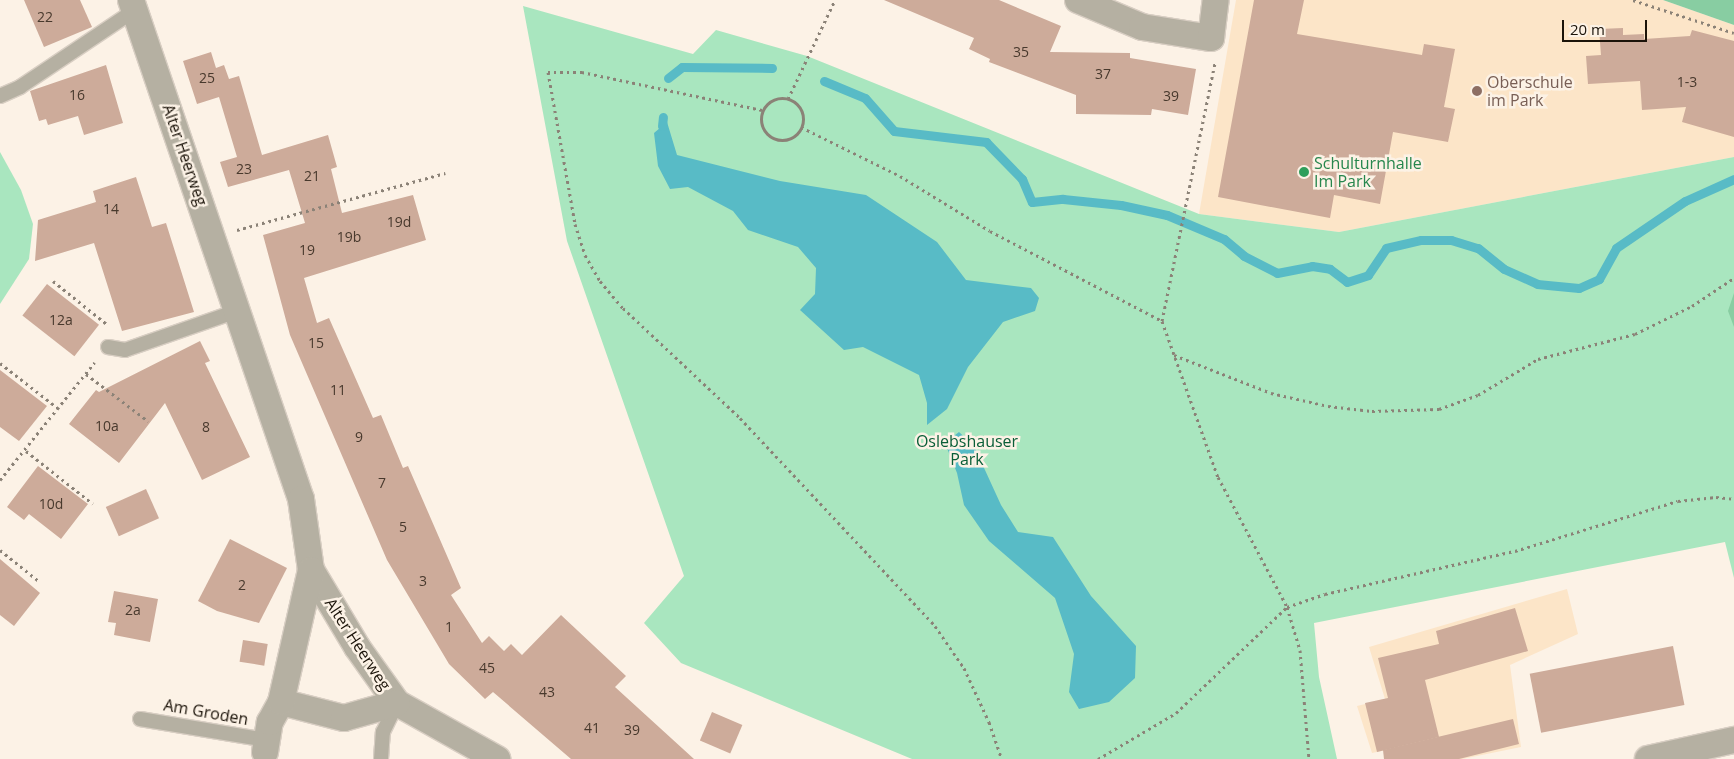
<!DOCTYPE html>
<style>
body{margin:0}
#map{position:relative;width:1734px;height:759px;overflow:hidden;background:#fcf2e6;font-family:"Open Sans",sans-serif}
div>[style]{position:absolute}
.built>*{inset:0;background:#fce5c8}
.green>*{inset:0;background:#a9e6bf}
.forest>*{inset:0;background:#88cda2}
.water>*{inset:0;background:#58bbc6}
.stream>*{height:9px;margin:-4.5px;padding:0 4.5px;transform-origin:4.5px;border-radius:4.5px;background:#58bbc6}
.building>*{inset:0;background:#cdab9a;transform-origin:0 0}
.path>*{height:3px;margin-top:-1.5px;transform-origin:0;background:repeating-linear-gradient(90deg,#8b8277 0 2.5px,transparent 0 6.5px)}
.path>.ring{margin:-1.5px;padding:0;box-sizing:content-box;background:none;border:3px solid #8b8277;border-radius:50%}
.roads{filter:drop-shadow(1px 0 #d8cec3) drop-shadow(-1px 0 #d8cec3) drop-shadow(0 1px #d8cec3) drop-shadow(0 -1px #d8cec3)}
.lane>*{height:14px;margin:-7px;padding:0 7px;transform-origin:7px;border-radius:7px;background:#b5b0a2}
.street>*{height:26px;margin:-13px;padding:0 13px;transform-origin:13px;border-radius:13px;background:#b5b0a2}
.dots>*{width:14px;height:14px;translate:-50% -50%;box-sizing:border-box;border:2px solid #fcf2e6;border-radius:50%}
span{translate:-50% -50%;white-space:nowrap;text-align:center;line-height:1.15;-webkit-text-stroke:5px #fcf2e6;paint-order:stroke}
.number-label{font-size:14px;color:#48392d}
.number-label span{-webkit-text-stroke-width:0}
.education-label{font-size:16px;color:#785e54}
.left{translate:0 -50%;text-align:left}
.street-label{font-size:16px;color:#1b1309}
.leisure-label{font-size:16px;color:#27864d}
.park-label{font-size:16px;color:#095e37}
.scale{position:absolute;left:1562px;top:20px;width:85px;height:22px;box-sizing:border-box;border:2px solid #1b1309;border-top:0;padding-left:6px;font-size:15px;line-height:18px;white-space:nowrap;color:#1b1309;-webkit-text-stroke:4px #fcf2e6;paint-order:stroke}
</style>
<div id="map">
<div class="built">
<i style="clip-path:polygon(1236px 0,1663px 0,1734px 25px,1734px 157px,1339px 232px,1199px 214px)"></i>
<i style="clip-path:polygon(1567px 589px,1578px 634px,1510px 665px,1521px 747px,1462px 759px,1413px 759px,1410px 745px,1372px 753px,1357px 706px,1385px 699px,1369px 647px)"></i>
</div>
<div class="green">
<i style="clip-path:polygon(523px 6px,693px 54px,716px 30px,807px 56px,1199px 214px,1339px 232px,1734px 157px,1734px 578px,1725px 542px,1314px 623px,1319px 677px,1337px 759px,912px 759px,681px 663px,644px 623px,684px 576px,567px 241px)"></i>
<i style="clip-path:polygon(0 152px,21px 190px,33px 224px,29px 259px,0 304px)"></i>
</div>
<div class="forest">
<i style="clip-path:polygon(1663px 0,1734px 0,1734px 25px)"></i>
<i style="clip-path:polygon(1734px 293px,1734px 327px,1728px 311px)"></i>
</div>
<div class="water">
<i style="clip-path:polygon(667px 122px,677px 155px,780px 181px,866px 195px,937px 242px,966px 280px,1031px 288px,1039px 298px,1035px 311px,1003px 322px,968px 367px,947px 409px,927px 425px,927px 403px,919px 375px,863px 347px,844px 350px,800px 310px,815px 294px,816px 268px,798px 247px,748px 230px,733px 211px,688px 187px,670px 189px,658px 166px,654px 133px)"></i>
<i style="clip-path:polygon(959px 432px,974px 446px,1001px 505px,1018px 532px,1053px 537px,1091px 596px,1136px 646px,1135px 678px,1109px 702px,1079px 709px,1069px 692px,1074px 654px,1055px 598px,989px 541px,964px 505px,957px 473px,945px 443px)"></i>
</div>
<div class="stream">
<i style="left:668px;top:78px;width:18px;rotate:-38deg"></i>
<i style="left:682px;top:67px;width:90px;rotate:0.6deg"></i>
<i style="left:824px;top:81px;width:44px;rotate:22.5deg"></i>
<i style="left:865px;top:98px;width:44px;rotate:48.7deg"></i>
<i style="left:894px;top:131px;width:93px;rotate:6.8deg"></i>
<i style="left:986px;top:142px;width:52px;rotate:45.8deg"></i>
<i style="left:1022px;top:179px;width:25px;rotate:67deg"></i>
<i style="left:1032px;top:202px;width:31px;rotate:-6deg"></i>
<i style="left:1063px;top:199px;width:58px;rotate:5.9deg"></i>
<i style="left:1121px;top:205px;width:47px;rotate:12.3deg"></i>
<i style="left:1167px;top:215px;width:62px;rotate:22.8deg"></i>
<i style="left:1224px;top:239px;width:26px;rotate:40deg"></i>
<i style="left:1244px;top:256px;width:37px;rotate:27deg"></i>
<i style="left:1277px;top:273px;width:36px;rotate:-11deg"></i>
<i style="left:1312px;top:266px;width:18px;rotate:9deg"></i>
<i style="left:1330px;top:269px;width:21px;rotate:37deg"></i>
<i style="left:1347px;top:282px;width:22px;rotate:-18deg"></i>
<i style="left:1368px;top:275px;width:32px;rotate:-56deg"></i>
<i style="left:1386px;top:248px;width:36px;rotate:-13deg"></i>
<i style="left:1421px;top:240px;width:30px"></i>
<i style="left:1451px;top:240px;width:28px;rotate:17deg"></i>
<i style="left:1478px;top:248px;width:33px;rotate:39deg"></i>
<i style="left:1504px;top:269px;width:36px;rotate:24deg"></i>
<i style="left:1537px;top:284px;width:42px;rotate:5.4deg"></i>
<i style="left:1579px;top:288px;width:22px;rotate:-24deg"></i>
<i style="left:1599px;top:279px;width:35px;rotate:-61deg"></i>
<i style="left:1616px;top:248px;width:83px;rotate:-34.3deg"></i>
<i style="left:1685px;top:201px;width:54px;rotate:-24.2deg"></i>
<i style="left:662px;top:126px;width:9px;rotate:-84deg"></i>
</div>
<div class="building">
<i style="clip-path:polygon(24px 0,80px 0,92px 27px,44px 47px)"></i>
<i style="clip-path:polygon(884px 0,999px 0,1061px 26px,1050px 52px,1130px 53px,1130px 58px,1196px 69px,1188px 115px,1152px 109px,1151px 115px,1076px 114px,1076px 95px,989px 62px,990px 59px,969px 49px,974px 38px)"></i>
<i style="clip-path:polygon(1254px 0,1304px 0,1297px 34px,1422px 55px,1424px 44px,1455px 49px,1444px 107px,1455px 109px,1448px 142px,1393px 132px,1380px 204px,1334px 195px,1330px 218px,1218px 197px)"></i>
<i style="clip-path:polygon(1623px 28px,1623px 35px,1644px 34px,1644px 39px,1690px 36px,1692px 30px,1734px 41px,1734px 137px,1682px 122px,1686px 107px,1642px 110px,1640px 81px,1588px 84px,1586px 56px,1601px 55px,1599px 29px)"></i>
<i style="clip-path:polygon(211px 52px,216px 68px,224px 65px,229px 79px,239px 76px,262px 155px,328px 135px,337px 167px,331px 169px,342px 213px,413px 195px,426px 240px,304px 278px,317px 323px,329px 318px,373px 418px,381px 415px,403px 468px,408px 466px,461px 588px,451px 595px,482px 643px,489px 636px,504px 651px,511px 644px,522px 655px,561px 615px,626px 676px,615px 687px,694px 759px,571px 759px,493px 692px,485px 699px,449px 664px,387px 560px,290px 335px,263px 235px,305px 223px,289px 170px,228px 187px,220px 162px,237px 157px,219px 97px,197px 104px,183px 61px)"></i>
<i style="clip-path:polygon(106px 65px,123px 123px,84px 135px,78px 116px,48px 125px,46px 119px,39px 121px,30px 91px)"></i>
<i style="clip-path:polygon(136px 177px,152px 227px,166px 223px,194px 312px,122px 331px,94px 243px,35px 261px,38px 220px,96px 202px,93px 191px)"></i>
<i style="left:47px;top:284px;width:66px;height:40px;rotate:38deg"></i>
<i style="clip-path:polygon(200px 341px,210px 361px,205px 363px,250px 457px,202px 480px,165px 403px,119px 463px,69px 424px,96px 390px,99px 392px)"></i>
<i style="clip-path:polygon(0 370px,47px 406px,19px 441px,0 427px)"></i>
<i style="clip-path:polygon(38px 466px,88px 504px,61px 539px,29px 514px,24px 520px,7px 507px)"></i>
<i style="left:146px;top:489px;width:32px;height:44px;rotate:66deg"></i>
<i style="clip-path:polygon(230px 539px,287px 568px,259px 623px,217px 611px,198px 601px)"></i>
<i style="clip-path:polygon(0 559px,40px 593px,14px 626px,0 615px)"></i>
<i style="clip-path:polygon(114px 591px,158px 599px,150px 642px,114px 635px,116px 623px,108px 622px)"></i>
<i style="clip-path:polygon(1515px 608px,1528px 651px,1425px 680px,1439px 737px,1377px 752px,1365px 703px,1388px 698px,1378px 658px,1439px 644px,1436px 631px)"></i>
<i style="left:243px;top:640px;width:25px;height:22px;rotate:9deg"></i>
<i style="left:1673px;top:646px;width:60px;height:146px;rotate:79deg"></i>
<i style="left:712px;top:712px;width:33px;height:31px;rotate:23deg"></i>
<i style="clip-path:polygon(1513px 719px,1519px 744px,1459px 759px,1384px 759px,1383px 750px)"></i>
</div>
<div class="path">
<i style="left:1633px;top:0;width:106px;rotate:18.1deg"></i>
<i class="ring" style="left:761px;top:98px;width:39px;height:39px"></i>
<i style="left:788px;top:99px;width:110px;rotate:-64.6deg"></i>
<i style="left:762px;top:110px;width:184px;rotate:-168.1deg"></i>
<i style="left:582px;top:72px;width:34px;rotate:180deg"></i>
<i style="left:548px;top:72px;width:154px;rotate:79.9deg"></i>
<i style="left:575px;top:224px;width:33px;rotate:72deg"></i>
<i style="left:585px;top:255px;width:30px;rotate:60deg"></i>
<i style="left:600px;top:281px;width:35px;rotate:50deg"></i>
<i style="left:623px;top:308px;width:161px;rotate:43.2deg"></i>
<i style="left:740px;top:418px;width:285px;rotate:46.8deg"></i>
<i style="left:935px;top:626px;width:51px;rotate:55.4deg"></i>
<i style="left:964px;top:668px;width:60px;rotate:65.2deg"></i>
<i style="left:989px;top:722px;width:39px;rotate:71deg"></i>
<i style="left:801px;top:127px;width:110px;rotate:26.3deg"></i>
<i style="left:900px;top:176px;width:105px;rotate:31.4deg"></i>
<i style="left:990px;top:231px;width:194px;rotate:27.6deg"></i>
<i style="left:1162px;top:321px;width:263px;rotate:-78.4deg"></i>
<i style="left:237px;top:230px;width:216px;rotate:-15.3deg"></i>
<i style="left:53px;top:281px;width:70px;rotate:38.7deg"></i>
<i style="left:1162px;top:321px;width:166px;rotate:70.3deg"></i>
<i style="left:1218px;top:477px;width:147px;rotate:62deg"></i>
<i style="left:1287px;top:607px;width:45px;rotate:73.2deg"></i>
<i style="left:1300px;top:650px;width:109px;rotate:85.3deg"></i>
<i style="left:1174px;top:355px;width:104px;rotate:21.4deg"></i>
<i style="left:1271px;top:393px;width:58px;rotate:12.8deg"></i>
<i style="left:1328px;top:406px;width:44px;rotate:6.5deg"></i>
<i style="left:1372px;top:411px;width:67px;rotate:-1.7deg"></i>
<i style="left:1439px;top:409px;width:41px;rotate:-19.7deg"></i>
<i style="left:1478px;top:395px;width:70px;rotate:-31deg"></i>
<i style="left:1538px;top:359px;width:100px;rotate:-14.5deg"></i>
<i style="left:1635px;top:334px;width:64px;rotate:-26.2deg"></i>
<i style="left:1692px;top:306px;width:50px;rotate:-33.7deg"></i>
<i style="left:0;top:363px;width:75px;rotate:37.9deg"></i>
<i style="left:86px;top:374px;width:78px;rotate:37.2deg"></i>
<i style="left:26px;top:451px;width:85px;rotate:38.3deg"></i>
<i style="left:0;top:480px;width:151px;rotate:-51.2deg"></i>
<i style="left:0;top:550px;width:51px;rotate:38.7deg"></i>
<i style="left:1098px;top:759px;width:91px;rotate:-30.5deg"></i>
<i style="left:1176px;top:713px;width:153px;rotate:-43.7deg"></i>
<i style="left:1287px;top:607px;width:40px;rotate:-18.9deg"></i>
<i style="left:1325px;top:594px;width:195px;rotate:-12.8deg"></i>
<i style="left:1515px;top:551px;width:170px;rotate:-17.1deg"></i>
<i style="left:1678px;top:501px;width:38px;rotate:-6deg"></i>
<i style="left:1716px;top:497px;width:18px;rotate:6deg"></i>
</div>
<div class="roads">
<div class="lane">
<i style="left:0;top:96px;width:22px;rotate:-24deg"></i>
<i style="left:20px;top:87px;width:138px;rotate:-33.8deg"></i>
<i style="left:108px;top:347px;width:17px;rotate:10deg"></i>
<i style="left:125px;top:350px;width:119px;rotate:-19.2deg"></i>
<i style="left:140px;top:719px;width:129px;rotate:9.4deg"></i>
<i style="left:381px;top:759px;width:27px;rotate:-86deg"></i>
<i style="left:383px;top:732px;width:32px;rotate:-64deg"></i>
</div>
<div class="street">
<i style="left:131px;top:0;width:527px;rotate:71.19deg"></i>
<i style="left:301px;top:499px;width:72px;rotate:82deg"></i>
<i style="left:311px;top:570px;width:90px;rotate:59.1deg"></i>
<i style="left:357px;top:647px;width:69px;rotate:54.5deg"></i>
<i style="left:397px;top:703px;width:115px;rotate:29.2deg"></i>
<i style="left:1078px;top:0;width:69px;rotate:22.9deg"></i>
<i style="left:1142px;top:27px;width:70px;rotate:9.1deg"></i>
<i style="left:1211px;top:38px;width:38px;rotate:-83deg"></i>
<i style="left:281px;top:702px;width:65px;rotate:14.3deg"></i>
<i style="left:344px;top:718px;width:55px;rotate:-15.8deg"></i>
<i style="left:265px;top:752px;width:30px;rotate:-81deg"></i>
<i style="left:270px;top:722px;width:23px;rotate:-61deg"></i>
<i style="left:281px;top:702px;width:135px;rotate:-77.2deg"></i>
<i style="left:1648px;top:759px;width:88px;rotate:-12.5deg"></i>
</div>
</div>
<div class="dots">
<i style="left:1477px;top:91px;background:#8d6e63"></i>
<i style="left:1304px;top:172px;background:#2e9e5b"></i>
</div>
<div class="number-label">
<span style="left:45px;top:17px">22</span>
<span style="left:1021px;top:52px">35</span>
<span style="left:1103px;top:74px">37</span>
<span style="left:207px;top:78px">25</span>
<span style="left:1687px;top:82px">1-3</span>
<span style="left:77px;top:95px">16</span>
<span style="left:1171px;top:96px">39</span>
<span style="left:244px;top:169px">23</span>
<span style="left:312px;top:176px">21</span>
<span style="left:111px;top:209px">14</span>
<span style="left:399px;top:222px">19d</span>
<span style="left:349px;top:237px">19b</span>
<span style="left:307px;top:250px">19</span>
<span style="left:61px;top:320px">12a</span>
<span style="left:316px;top:343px">15</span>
<span style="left:338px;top:390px">11</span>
<span style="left:107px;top:426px">10a</span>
<span style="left:206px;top:427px">8</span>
<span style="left:359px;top:437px">9</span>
<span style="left:382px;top:483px">7</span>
<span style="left:51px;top:504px">10d</span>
<span style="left:403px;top:527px">5</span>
<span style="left:423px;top:581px">3</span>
<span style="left:242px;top:585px">2</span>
<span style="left:133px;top:610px">2a</span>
<span style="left:449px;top:627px">1</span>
<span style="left:487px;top:668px">45</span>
<span style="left:547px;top:692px">43</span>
<span style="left:592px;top:728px">41</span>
<span style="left:632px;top:730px">39</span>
</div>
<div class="education-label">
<span class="left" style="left:1487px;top:91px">Oberschule<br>im Park</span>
</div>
<div class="street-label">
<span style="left:185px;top:155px;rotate:71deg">Alter Heerweg</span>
<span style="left:358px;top:644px;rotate:57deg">Alter Heerweg</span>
<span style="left:206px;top:712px;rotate:10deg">Am Groden</span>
</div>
<div class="leisure-label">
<span class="left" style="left:1314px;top:172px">Schulturnhalle<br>Im Park</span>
</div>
<div class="park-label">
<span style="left:967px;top:450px">Oslebshauser<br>Park</span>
</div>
<div class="scale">20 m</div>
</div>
